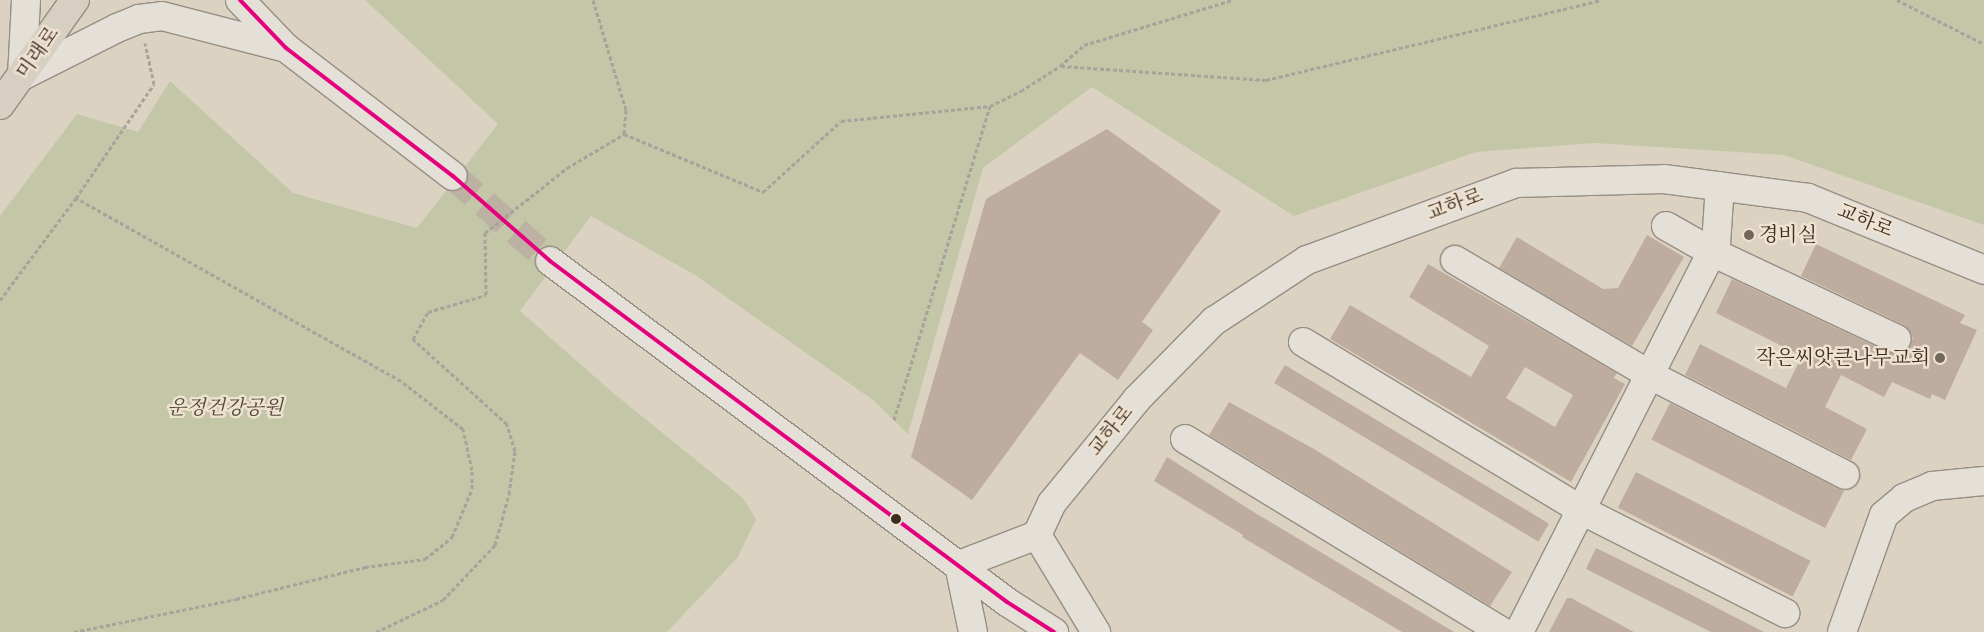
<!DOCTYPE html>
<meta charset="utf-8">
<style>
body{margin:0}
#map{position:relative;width:1984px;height:632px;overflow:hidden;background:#dcd2c2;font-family:"Libre Bodoni","Noto Serif KR",serif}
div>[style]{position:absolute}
.green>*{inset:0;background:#c3c7a8}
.building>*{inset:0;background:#bead9f;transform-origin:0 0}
.minor-tunnel>*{height:28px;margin-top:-14px;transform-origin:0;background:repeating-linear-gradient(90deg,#bcb1a2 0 28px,transparent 0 42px)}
.path>*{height:3px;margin-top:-1.5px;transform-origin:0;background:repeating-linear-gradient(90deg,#a7a29a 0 4px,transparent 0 6.5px)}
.roads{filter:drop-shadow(1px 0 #968e83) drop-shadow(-1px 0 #968e83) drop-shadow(0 1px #968e83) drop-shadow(0 -1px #968e83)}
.minor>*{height:28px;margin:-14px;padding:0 14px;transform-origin:14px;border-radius:14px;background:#e4dfd7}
.major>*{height:28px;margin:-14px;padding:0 14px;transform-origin:14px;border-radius:14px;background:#d8cfc3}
.bus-1>*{height:4px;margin:-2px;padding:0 2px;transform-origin:2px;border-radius:2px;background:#e5007d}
.dots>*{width:14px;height:14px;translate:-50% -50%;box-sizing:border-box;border:2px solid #efe2d1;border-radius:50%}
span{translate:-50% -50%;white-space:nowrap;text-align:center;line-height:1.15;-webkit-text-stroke:5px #efe2d1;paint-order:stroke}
.street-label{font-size:20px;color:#3b2d20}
.poi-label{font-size:20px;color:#3b2d20}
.left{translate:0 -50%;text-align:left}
.right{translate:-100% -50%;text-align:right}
.park-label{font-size:20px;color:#524a37;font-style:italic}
</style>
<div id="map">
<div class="green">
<i style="clip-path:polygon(365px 0,1984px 0,1984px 225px,1784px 155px,1595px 143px,1476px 152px,1294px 216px,1092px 87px,983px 168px,908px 434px,873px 400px,695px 275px,591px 216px,520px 311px,612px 392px,743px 498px,756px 519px,738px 557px,667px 632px,0 632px,0 216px,77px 114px,138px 132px,170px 81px,293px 193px,417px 228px,498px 124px)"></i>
</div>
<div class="building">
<i style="clip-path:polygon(1107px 129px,1221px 211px,1142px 322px,1153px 330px,1118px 380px,1080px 353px,972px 500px,911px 457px,986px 199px)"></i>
<i style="clip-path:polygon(1647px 235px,1684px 257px,1632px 346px,1499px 268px,1517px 237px,1603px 289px,1618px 288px)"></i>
<i style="clip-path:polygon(1816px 244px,1965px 315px,1960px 323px,1977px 330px,1945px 400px,1932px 394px,1930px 399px,1892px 382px,1884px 397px,1841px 375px,1825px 407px,1867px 429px,1851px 460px,1685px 375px,1700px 344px,1786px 388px,1802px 356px,1716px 313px,1732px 279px,1890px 353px,1906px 352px,1913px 338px,1904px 325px,1801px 276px)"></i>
<i style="clip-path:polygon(evenodd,1428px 264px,1617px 373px,1614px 378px,1625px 384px,1571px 482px,1330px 339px,1350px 305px,1471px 377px,1489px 346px,1409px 297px,1428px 264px,1525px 367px,1573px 395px,1555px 427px,1506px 398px,1525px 367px)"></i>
<i style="left:1285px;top:365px;width:308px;height:21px;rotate:31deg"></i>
<i style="clip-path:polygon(1229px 402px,1314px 449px,1512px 572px,1490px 606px,1209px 435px)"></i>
<i style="left:1670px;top:403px;width:195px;height:41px;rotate:27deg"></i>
<i style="clip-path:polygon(1167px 457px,1252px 511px,1454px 632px,1402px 632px,1242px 537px,1243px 535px,1154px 481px)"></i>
<i style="left:1636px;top:472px;width:196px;height:40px;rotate:27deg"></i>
<i style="clip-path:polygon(1596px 548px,1684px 591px,1764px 632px,1711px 632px,1679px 616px,1586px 569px)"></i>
<i style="clip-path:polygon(1567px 598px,1571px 598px,1634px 632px,1549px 632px)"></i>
</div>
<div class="minor-tunnel">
<i style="left:453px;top:176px;width:129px;rotate:41.2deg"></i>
</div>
<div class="path">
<i style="left:593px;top:0;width:115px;rotate:73.3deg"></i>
<i style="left:626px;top:110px;width:24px;rotate:95deg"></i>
<i style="left:1897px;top:0;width:97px;rotate:26.8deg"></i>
<i style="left:1061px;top:66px;width:205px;rotate:3.9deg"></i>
<i style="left:1266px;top:80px;width:344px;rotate:-13.4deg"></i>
<i style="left:0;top:300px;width:127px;rotate:-53.3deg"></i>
<i style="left:76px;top:198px;width:138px;rotate:-55.6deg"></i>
<i style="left:154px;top:84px;width:42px;rotate:-102.4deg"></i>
<i style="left:894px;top:420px;width:328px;rotate:-73deg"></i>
<i style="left:74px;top:632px;width:165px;rotate:-11.5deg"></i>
<i style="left:236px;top:599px;width:133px;rotate:-13.9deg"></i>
<i style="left:365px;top:567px;width:61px;rotate:-7.6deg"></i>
<i style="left:425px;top:559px;width:35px;rotate:-39deg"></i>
<i style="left:452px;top:537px;width:52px;rotate:-67.4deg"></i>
<i style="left:472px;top:489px;width:19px;rotate:-90deg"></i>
<i style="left:472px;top:470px;width:42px;rotate:-102.4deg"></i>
<i style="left:463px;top:429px;width:78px;rotate:-142.3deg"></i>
<i style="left:401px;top:381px;width:373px;rotate:-150.6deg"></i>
<i style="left:376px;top:632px;width:74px;rotate:-25.5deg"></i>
<i style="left:443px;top:600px;width:76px;rotate:-46.6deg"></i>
<i style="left:495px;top:545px;width:53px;rotate:-74.6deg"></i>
<i style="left:509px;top:494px;width:43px;rotate:-82.1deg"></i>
<i style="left:515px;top:451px;width:28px;rotate:-107deg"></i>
<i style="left:507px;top:424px;width:127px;rotate:-137.9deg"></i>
<i style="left:413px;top:339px;width:31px;rotate:-61deg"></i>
<i style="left:428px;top:312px;width:60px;rotate:-16.3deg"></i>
<i style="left:486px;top:295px;width:62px;rotate:-90.9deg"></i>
<i style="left:485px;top:233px;width:105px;rotate:-38.4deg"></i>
<i style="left:567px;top:168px;width:66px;rotate:-30.8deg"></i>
<i style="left:624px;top:134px;width:151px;rotate:22.6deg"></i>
<i style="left:763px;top:192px;width:105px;rotate:-42.3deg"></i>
<i style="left:841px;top:121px;width:150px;rotate:-5.7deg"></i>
<i style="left:990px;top:106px;width:34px;rotate:-26deg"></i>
<i style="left:1021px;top:91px;width:46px;rotate:-32.7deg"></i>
<i style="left:1060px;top:66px;width:32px;rotate:-41deg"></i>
<i style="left:1084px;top:45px;width:155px;rotate:-16.9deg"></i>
</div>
<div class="roads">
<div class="minor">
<i style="left:26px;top:0;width:76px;rotate:93deg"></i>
<i style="left:22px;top:76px;width:106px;rotate:-26.8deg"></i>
<i style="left:117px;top:28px;width:24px;rotate:-22deg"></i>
<i style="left:139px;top:19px;width:23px;rotate:-7deg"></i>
<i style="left:162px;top:16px;width:128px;rotate:14.5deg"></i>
<i style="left:240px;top:0;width:66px;rotate:46.2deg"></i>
<i style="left:286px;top:48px;width:210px;rotate:37.5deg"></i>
<i style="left:1666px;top:226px;width:53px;rotate:29.5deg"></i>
<i style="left:1712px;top:252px;width:204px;rotate:25.2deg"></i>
<i style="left:1455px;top:260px;width:226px;rotate:30.5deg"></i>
<i style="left:1650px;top:375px;width:219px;rotate:27.1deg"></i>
<i style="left:550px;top:261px;width:570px;rotate:36.73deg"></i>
<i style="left:1007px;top:602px;width:56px;rotate:32.6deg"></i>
<i style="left:1303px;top:342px;width:325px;rotate:31.1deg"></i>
<i style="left:1581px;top:510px;width:229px;rotate:26.8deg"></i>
<i style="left:1185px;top:439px;width:372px;rotate:31.3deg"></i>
<i style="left:1037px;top:535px;width:35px;rotate:-65deg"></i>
<i style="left:1052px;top:503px;width:134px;rotate:-50.7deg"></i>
<i style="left:1137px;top:399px;width:110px;rotate:-45.4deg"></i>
<i style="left:1214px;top:321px;width:111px;rotate:-33.3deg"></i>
<i style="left:1307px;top:260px;width:223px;rotate:-20.2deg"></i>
<i style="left:1516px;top:183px;width:148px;rotate:-1.5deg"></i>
<i style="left:1664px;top:179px;width:145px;rotate:7.5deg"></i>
<i style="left:1808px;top:198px;width:190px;rotate:22.2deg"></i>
<i style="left:1037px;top:535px;width:114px;rotate:58.7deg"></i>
<i style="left:973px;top:632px;width:68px;rotate:-101.8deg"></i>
<i style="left:959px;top:565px;width:84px;rotate:-21deg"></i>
<i style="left:1519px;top:632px;width:435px;rotate:-63.1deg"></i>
<i style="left:1716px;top:244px;width:58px;rotate:-86.1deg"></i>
<i style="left:1842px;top:632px;width:124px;rotate:-70.3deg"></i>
<i style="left:1884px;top:515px;width:26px;rotate:-40deg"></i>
<i style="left:1904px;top:498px;width:30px;rotate:-23deg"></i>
<i style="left:1932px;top:486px;width:52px;rotate:-5.5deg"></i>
</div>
<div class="major">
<i style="left:0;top:105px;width:129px;rotate:-54.5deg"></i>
</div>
</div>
<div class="bus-1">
<i style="left:240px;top:0;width:66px;rotate:46.2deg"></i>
<i style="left:286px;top:48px;width:210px;rotate:37.5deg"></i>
<i style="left:453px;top:176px;width:129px;rotate:41.2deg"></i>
<i style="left:550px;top:261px;width:570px;rotate:36.73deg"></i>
<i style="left:1007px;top:602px;width:56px;rotate:32.6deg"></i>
</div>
<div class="dots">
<i style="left:1749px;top:235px;background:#736759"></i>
<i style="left:1940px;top:358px;background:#736759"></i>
<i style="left:896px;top:519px;background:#3b2d20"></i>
</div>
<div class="street-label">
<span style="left:38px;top:53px;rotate:-55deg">미래로</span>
<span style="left:1455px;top:205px;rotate:-20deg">교하로</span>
<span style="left:1865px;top:221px;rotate:22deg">교하로</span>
<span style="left:1111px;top:431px;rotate:-51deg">교하로</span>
</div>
<div class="poi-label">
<span class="left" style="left:1759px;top:235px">경비실</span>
<span class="right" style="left:1930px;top:358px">작은씨앗큰나무교회</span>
</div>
<div class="park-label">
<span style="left:225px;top:408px">운정건강공원</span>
</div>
</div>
